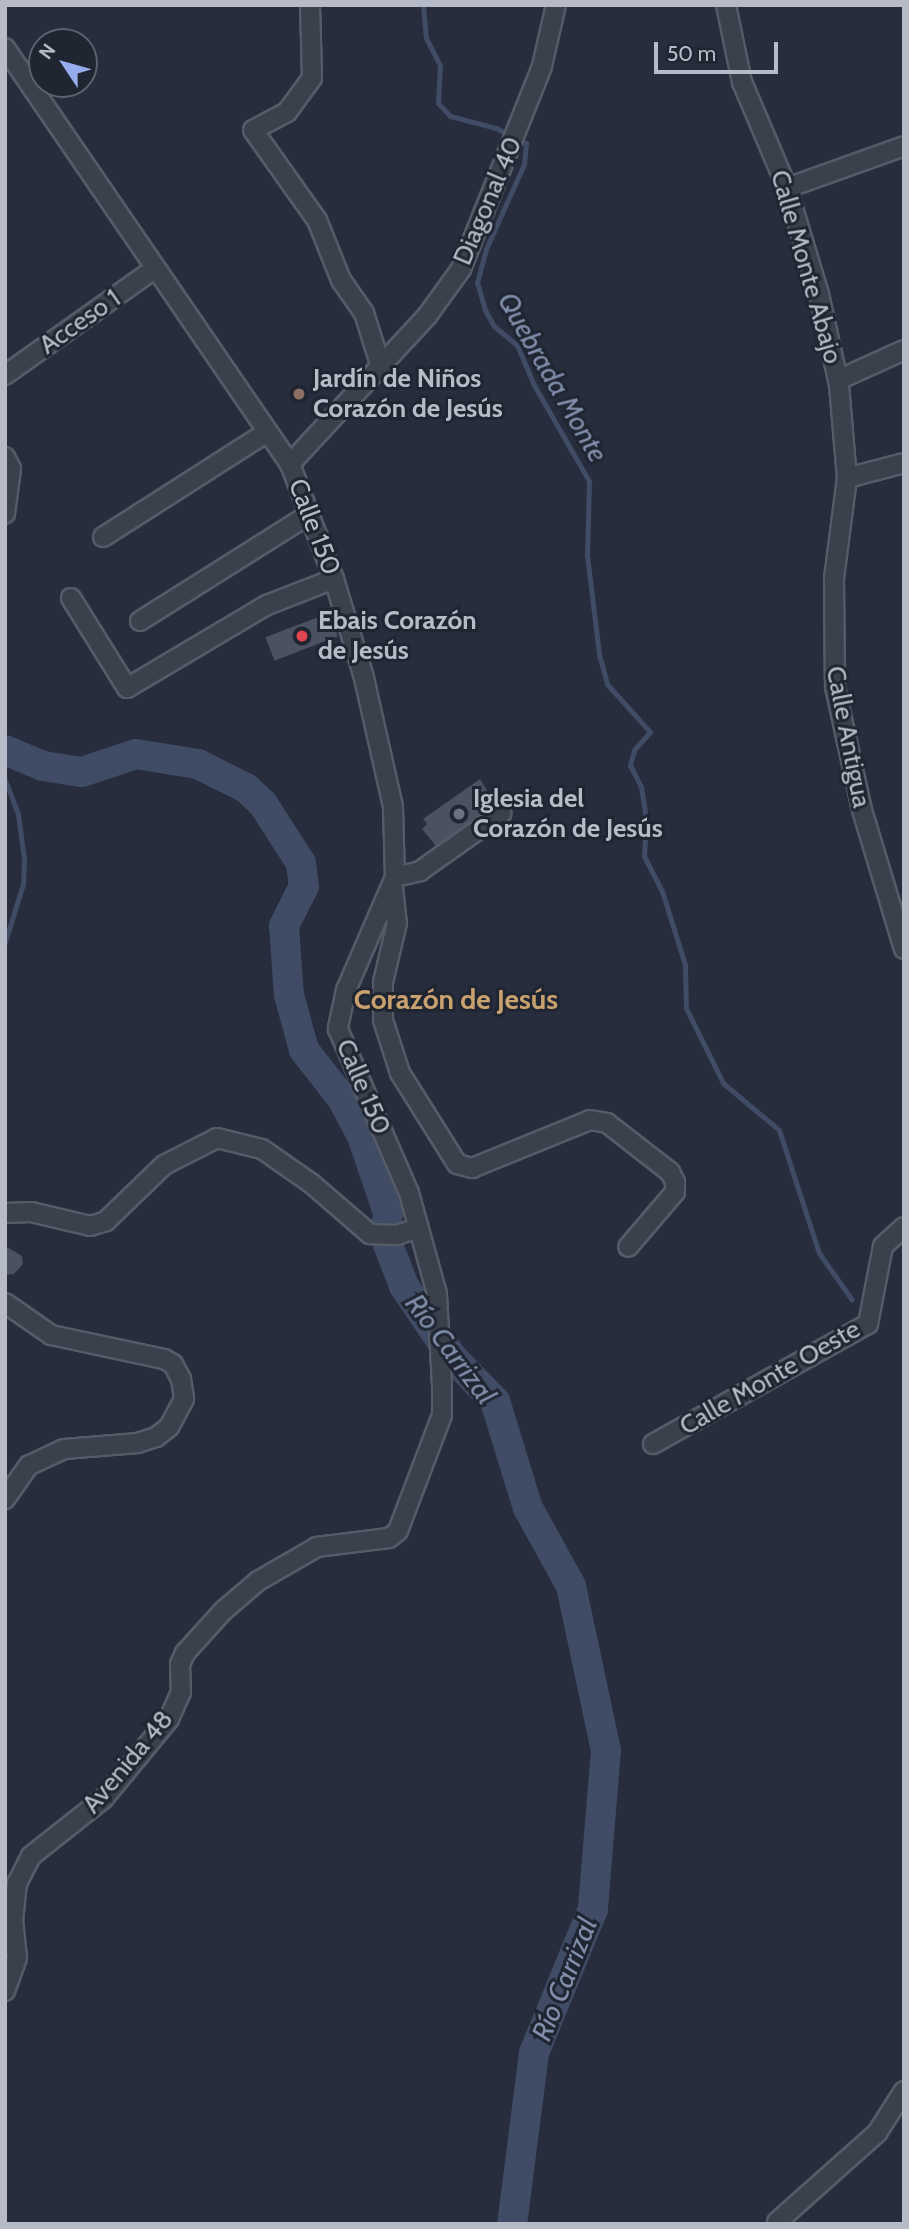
<!DOCTYPE html>
<meta charset="utf-8">
<style>
body{margin:0}
#map{position:relative;width:909px;height:2229px;overflow:hidden;background:#272d3c;font-family:Cabin,sans-serif}
div>[style]{position:absolute}
.stream>*{height:5px;margin:-2.5px;padding:0 2.5px;transform-origin:2.5px;border-radius:2.5px;background:#404b65}
.river>*{height:30px;margin:-15px;padding:0 15px;transform-origin:15px;border-radius:15px;background:#404b65}
.building>*{inset:0;background:#4a5262;transform-origin:0 0}
.roads{filter:drop-shadow(2px 0 #555b67) drop-shadow(-2px 0 #555b67) drop-shadow(0 2px #555b67) drop-shadow(0 -2px #555b67)}
.minor>*{height:18px;margin:-9px;padding:0 9px;transform-origin:9px;border-radius:9px;background:#3a404c}
.dots>*{width:19px;height:19px;translate:-50% -50%;box-sizing:border-box;border:4px solid #1f2531;border-radius:50%}
span{translate:-50% -50%;white-space:nowrap;text-align:center;line-height:1.15;-webkit-text-stroke:6px #1f2531;paint-order:stroke}
.street-label{font-size:26px;color:#b6bbc7}
.poi-label{font-size:26px;color:#b6bbc7;font-weight:700}
.left{translate:0 -50%;text-align:left}
.water-label{font-size:28px;color:#818eab;font-style:italic}
.neighbourhood-label{font-size:28px;color:#c9a16f;font-weight:700}
.frame{position:absolute;inset:0;border:7px solid #b6bbc7;pointer-events:none}
.north{position:absolute;left:28px;top:28px;width:70px;height:70px;box-sizing:border-box;background:#1f2531;border:2px solid #5b616d;border-radius:50%;rotate:306deg;font-size:19px;font-weight:700;line-height:28px;text-align:center;color:#b6bbc7}
.north::after{content:'';display:block;margin:auto;width:24px;height:32px;background:#96aded;clip-path:polygon(50% 0,100% 100%,50% 72%,0 100%)}
.scale{position:absolute;left:654px;top:42px;width:124px;height:32px;box-sizing:border-box;border:4px solid #b6bbc7;border-top:0;padding-left:9px;font-size:21px;line-height:24px;white-space:nowrap;color:#b6bbc7;-webkit-text-stroke:5px #1f2531;paint-order:stroke}
</style>
<div id="map">
<div class="stream">
<i style="left:423px;top:5px;width:33px;rotate:85deg"></i>
<i style="left:426px;top:38px;width:30px;rotate:63deg"></i>
<i style="left:440px;top:65px;width:38px;rotate:93deg"></i>
<i style="left:438px;top:103px;width:18px;rotate:47deg"></i>
<i style="left:450px;top:116px;width:48px;rotate:14.6deg"></i>
<i style="left:496px;top:128px;width:34px;rotate:27deg"></i>
<i style="left:526px;top:143px;width:21px;rotate:95deg"></i>
<i style="left:524px;top:164px;width:93px;rotate:114.1deg"></i>
<i style="left:486px;top:249px;width:34px;rotate:105deg"></i>
<i style="left:477px;top:282px;width:29px;rotate:74deg"></i>
<i style="left:485px;top:310px;width:18px;rotate:61deg"></i>
<i style="left:494px;top:326px;width:30px;rotate:40deg"></i>
<i style="left:517px;top:345px;width:43px;rotate:67deg"></i>
<i style="left:534px;top:385px;width:111px;rotate:60.2deg"></i>
<i style="left:589px;top:481px;width:74px;rotate:91.5deg"></i>
<i style="left:587px;top:555px;width:100px;rotate:83.1deg"></i>
<i style="left:599px;top:654px;width:31px;rotate:75deg"></i>
<i style="left:607px;top:684px;width:64px;rotate:48.1deg"></i>
<i style="left:650px;top:732px;width:24px;rotate:132deg"></i>
<i style="left:634px;top:750px;width:16px;rotate:105deg"></i>
<i style="left:630px;top:765px;width:25px;rotate:63deg"></i>
<i style="left:641px;top:787px;width:32px;rotate:81deg"></i>
<i style="left:646px;top:819px;width:37px;rotate:93deg"></i>
<i style="left:644px;top:856px;width:39px;rotate:63deg"></i>
<i style="left:662px;top:891px;width:77px;rotate:72.7deg"></i>
<i style="left:685px;top:965px;width:43px;rotate:88.7deg"></i>
<i style="left:686px;top:1008px;width:84px;rotate:63.7deg"></i>
<i style="left:723px;top:1083px;width:73px;rotate:40deg"></i>
<i style="left:779px;top:1130px;width:129px;rotate:72deg"></i>
<i style="left:819px;top:1253px;width:57px;rotate:54.9deg"></i>
<i style="left:5px;top:780px;width:36px;rotate:69deg"></i>
<i style="left:18px;top:814px;width:45px;rotate:82.4deg"></i>
<i style="left:24px;top:859px;width:25px;rotate:92deg"></i>
<i style="left:23px;top:884px;width:61px;rotate:107.2deg"></i>
<i style="left:511px;top:2224px;width:1px;rotate:-45deg"></i>
</div>
<div class="river">
<i style="left:5px;top:750px;width:41px;rotate:22.8deg"></i>
<i style="left:43px;top:766px;width:39px;rotate:9deg"></i>
<i style="left:82px;top:772px;width:57px;rotate:-18.4deg"></i>
<i style="left:136px;top:754px;width:63px;rotate:9.2deg"></i>
<i style="left:198px;top:764px;width:54px;rotate:26.6deg"></i>
<i style="left:246px;top:788px;width:23px;rotate:43deg"></i>
<i style="left:263px;top:804px;width:70px;rotate:57.2deg"></i>
<i style="left:301px;top:863px;width:23px;rotate:83deg"></i>
<i style="left:304px;top:886px;width:45px;rotate:116.6deg"></i>
<i style="left:284px;top:926px;width:69px;rotate:85.9deg"></i>
<i style="left:289px;top:995px;width:57px;rotate:74.7deg"></i>
<i style="left:304px;top:1050px;width:60px;rotate:51.8deg"></i>
<i style="left:341px;top:1097px;width:44px;rotate:61.7deg"></i>
<i style="left:362px;top:1136px;width:81px;rotate:71.3deg"></i>
<i style="left:388px;top:1213px;width:24px;rotate:97deg"></i>
<i style="left:385px;top:1237px;width:53px;rotate:68.8deg"></i>
<i style="left:404px;top:1286px;width:86px;rotate:55.9deg"></i>
<i style="left:452px;top:1357px;width:62px;rotate:45.7deg"></i>
<i style="left:495px;top:1401px;width:112px;rotate:72.9deg"></i>
<i style="left:528px;top:1508px;width:89px;rotate:61.1deg"></i>
<i style="left:571px;top:1586px;width:168px;rotate:78deg"></i>
<i style="left:606px;top:1750px;width:160px;rotate:94.7deg"></i>
<i style="left:593px;top:1909px;width:156px;rotate:112.3deg"></i>
<i style="left:534px;top:2053px;width:172px;rotate:97.3deg"></i>
</div>
<div class="building">
<i style="left:329px;top:613px;width:25px;height:68px;rotate:69deg"></i>
<i style="clip-path:polygon(480px 779px,495px 804px,436px 846px,422px 829px,427px 824px,423px 819px)"></i>
<i style="clip-path:polygon(5px 1246px,22px 1256px,23px 1264px,14px 1274px,5px 1275px)"></i>
</div>
<div class="roads">
<div class="minor">
<i style="left:310px;top:5px;width:73px;rotate:88.4deg"></i>
<i style="left:312px;top:78px;width:42px;rotate:126.3deg"></i>
<i style="left:287px;top:112px;width:38px;rotate:152deg"></i>
<i style="left:253px;top:130px;width:110px;rotate:54.6deg"></i>
<i style="left:317px;top:220px;width:65px;rotate:68.2deg"></i>
<i style="left:341px;top:280px;width:40px;rotate:55.1deg"></i>
<i style="left:364px;top:313px;width:57px;rotate:72.5deg"></i>
<i style="left:726px;top:5px;width:79px;rotate:78.3deg"></i>
<i style="left:742px;top:82px;width:115px;rotate:67deg"></i>
<i style="left:787px;top:188px;width:111px;rotate:73.2deg"></i>
<i style="left:819px;top:294px;width:93px;rotate:77.6deg"></i>
<i style="left:839px;top:385px;width:93px;rotate:85.1deg"></i>
<i style="left:847px;top:478px;width:59px;rotate:-14.7deg"></i>
<i style="left:5px;top:48px;width:504px;rotate:55.59deg"></i>
<i style="left:290px;top:464px;width:123px;rotate:69.1deg"></i>
<i style="left:334px;top:579px;width:103px;rotate:73.1deg"></i>
<i style="left:364px;top:678px;width:132px;rotate:77.3deg"></i>
<i style="left:393px;top:807px;width:70px;rotate:88.4deg"></i>
<i style="left:395px;top:877px;width:123px;rotate:113.4deg"></i>
<i style="left:346px;top:990px;width:40px;rotate:102deg"></i>
<i style="left:338px;top:1029px;width:179px;rotate:66.6deg"></i>
<i style="left:409px;top:1193px;width:105px;rotate:74.5deg"></i>
<i style="left:437px;top:1294px;width:92px;rotate:86.9deg"></i>
<i style="left:442px;top:1386px;width:29px;rotate:90deg"></i>
<i style="left:442px;top:1415px;width:124px;rotate:110.8deg"></i>
<i style="left:398px;top:1531px;width:11px;rotate:142deg"></i>
<i style="left:389px;top:1538px;width:73px;rotate:172.9deg"></i>
<i style="left:317px;top:1547px;width:68px;rotate:150deg"></i>
<i style="left:258px;top:1581px;width:46px;rotate:139.4deg"></i>
<i style="left:223px;top:1611px;width:57px;rotate:132.1deg"></i>
<i style="left:185px;top:1653px;width:12px;rotate:114deg"></i>
<i style="left:180px;top:1664px;width:28px;rotate:88deg"></i>
<i style="left:181px;top:1692px;width:30px;rotate:114deg"></i>
<i style="left:169px;top:1719px;width:104px;rotate:129.5deg"></i>
<i style="left:103px;top:1799px;width:92px;rotate:141.6deg"></i>
<i style="left:31px;top:1856px;width:30px;rotate:117deg"></i>
<i style="left:17px;top:1883px;width:37px;rotate:96deg"></i>
<i style="left:13px;top:1920px;width:38px;rotate:84deg"></i>
<i style="left:17px;top:1958px;width:35px;rotate:110deg"></i>
<i style="left:787px;top:188px;width:124px;rotate:-19.7deg"></i>
<i style="left:5px;top:375px;width:183px;rotate:-35.4deg"></i>
<i style="left:838px;top:380px;width:72px;rotate:-24.4deg"></i>
<i style="left:5px;top:457px;width:13px;rotate:63deg"></i>
<i style="left:11px;top:469px;width:45px;rotate:97.6deg"></i>
<i style="left:290px;top:464px;width:202px;rotate:-47.2deg"></i>
<i style="left:427px;top:316px;width:58px;rotate:-54.1deg"></i>
<i style="left:461px;top:269px;width:219px;rotate:-68.2deg"></i>
<i style="left:542px;top:66px;width:63px;rotate:-77.1deg"></i>
<i style="left:847px;top:478px;width:101px;rotate:97.4deg"></i>
<i style="left:834px;top:578px;width:109px;rotate:89.5deg"></i>
<i style="left:835px;top:687px;width:126px;rotate:77.6deg"></i>
<i style="left:862px;top:810px;width:145px;rotate:73.2deg"></i>
<i style="left:103px;top:537px;width:195px;rotate:-32.6deg"></i>
<i style="left:71px;top:598px;width:106px;rotate:58.1deg"></i>
<i style="left:127px;top:688px;width:163px;rotate:-30.7deg"></i>
<i style="left:267px;top:605px;width:72px;rotate:-21.2deg"></i>
<i style="left:140px;top:621px;width:201px;rotate:-32.2deg"></i>
<i style="left:395px;top:877px;width:26px;rotate:-13deg"></i>
<i style="left:420px;top:871px;width:100px;rotate:-35.3deg"></i>
<i style="left:393px;top:887px;width:36px;rotate:84deg"></i>
<i style="left:397px;top:923px;width:61px;rotate:103.3deg"></i>
<i style="left:383px;top:982px;width:38px;rotate:90deg"></i>
<i style="left:383px;top:1020px;width:56px;rotate:72.2deg"></i>
<i style="left:400px;top:1073px;width:107px;rotate:57.9deg"></i>
<i style="left:457px;top:1164px;width:16px;rotate:15deg"></i>
<i style="left:472px;top:1168px;width:127px;rotate:-22.1deg"></i>
<i style="left:590px;top:1120px;width:17px;rotate:10deg"></i>
<i style="left:607px;top:1123px;width:80px;rotate:37.9deg"></i>
<i style="left:670px;top:1172px;width:11px;rotate:63deg"></i>
<i style="left:675px;top:1182px;width:10px;rotate:90deg"></i>
<i style="left:675px;top:1192px;width:72px;rotate:130.5deg"></i>
<i style="left:5px;top:1213px;width:26px;rotate:-2deg"></i>
<i style="left:31px;top:1212px;width:61px;rotate:13.3deg"></i>
<i style="left:90px;top:1226px;width:17px;rotate:-17deg"></i>
<i style="left:106px;top:1221px;width:81px;rotate:-44deg"></i>
<i style="left:164px;top:1165px;width:59px;rotate:-27deg"></i>
<i style="left:217px;top:1138px;width:46px;rotate:13.7deg"></i>
<i style="left:262px;top:1149px;width:61px;rotate:35deg"></i>
<i style="left:312px;top:1184px;width:77px;rotate:40.8deg"></i>
<i style="left:370px;top:1234px;width:27px;rotate:2deg"></i>
<i style="left:397px;top:1235px;width:23px;rotate:-18deg"></i>
<i style="left:5px;top:1303px;width:56px;rotate:34.8deg"></i>
<i style="left:51px;top:1335px;width:116px;rotate:12deg"></i>
<i style="left:164px;top:1359px;width:10px;rotate:29deg"></i>
<i style="left:173px;top:1364px;width:17px;rotate:62deg"></i>
<i style="left:181px;top:1379px;width:20px;rotate:81deg"></i>
<i style="left:184px;top:1399px;width:32px;rotate:118deg"></i>
<i style="left:169px;top:1427px;width:16px;rotate:142deg"></i>
<i style="left:156px;top:1437px;width:19px;rotate:162deg"></i>
<i style="left:138px;top:1443px;width:74px;rotate:175.4deg"></i>
<i style="left:64px;top:1449px;width:38px;rotate:155deg"></i>
<i style="left:29px;top:1465px;width:42px;rotate:125.2deg"></i>
<i style="left:653px;top:1444px;width:246px;rotate:-29.2deg"></i>
<i style="left:868px;top:1324px;width:79px;rotate:-79.1deg"></i>
<i style="left:883px;top:1246px;width:28px;rotate:-42deg"></i>
<i style="left:777px;top:2222px;width:134px;rotate:-41.7deg"></i>
<i style="left:877px;top:2133px;width:50px;rotate:-57.3deg"></i>
</div>
</div>
<div class="dots">
<i style="left:299px;top:394px;background:#8d6e63"></i>
<i style="left:302px;top:636px;background:#e0444e"></i>
<i style="left:459px;top:814px;background:#6b7280"></i>
</div>
<div class="street-label">
<span style="left:488px;top:201px;rotate:-67deg">Diagonal 40</span>
<span style="left:806px;top:267px;rotate:74deg">Calle Monte Abajo</span>
<span style="left:80px;top:322px;rotate:-35deg">Acceso 1</span>
<span style="left:314px;top:527px;rotate:69deg">Calle 150</span>
<span style="left:848px;top:737px;rotate:79deg">Calle Antigua</span>
<span style="left:363px;top:1087px;rotate:67deg">Calle 150</span>
<span style="left:770px;top:1378px;rotate:-30deg">Calle Monte Oeste</span>
<span style="left:128px;top:1762px;rotate:-50deg">Avenida 48</span>
</div>
<div class="poi-label">
<span class="left" style="left:313px;top:394px">Jardín de Niños<br>Corazón de Jesús</span>
<span class="left" style="left:318px;top:636px">Ebais Corazón<br>de Jesús</span>
<span class="left" style="left:473px;top:814px">Iglesia del<br>Corazón de Jesús</span>
</div>
<div class="water-label">
<span style="left:553px;top:377px;rotate:60deg">Quebrada Monte</span>
<span style="left:451px;top:1349px;rotate:53deg">Río Carrizal</span>
<span style="left:564px;top:1979px;rotate:-68deg">Río Carrizal</span>
</div>
<div class="neighbourhood-label">
<span style="left:456px;top:999px">Corazón de Jesús</span>
</div>
<div class="frame"></div>
<div class="north">N</div>
<div class="scale">50 m</div>
</div>
